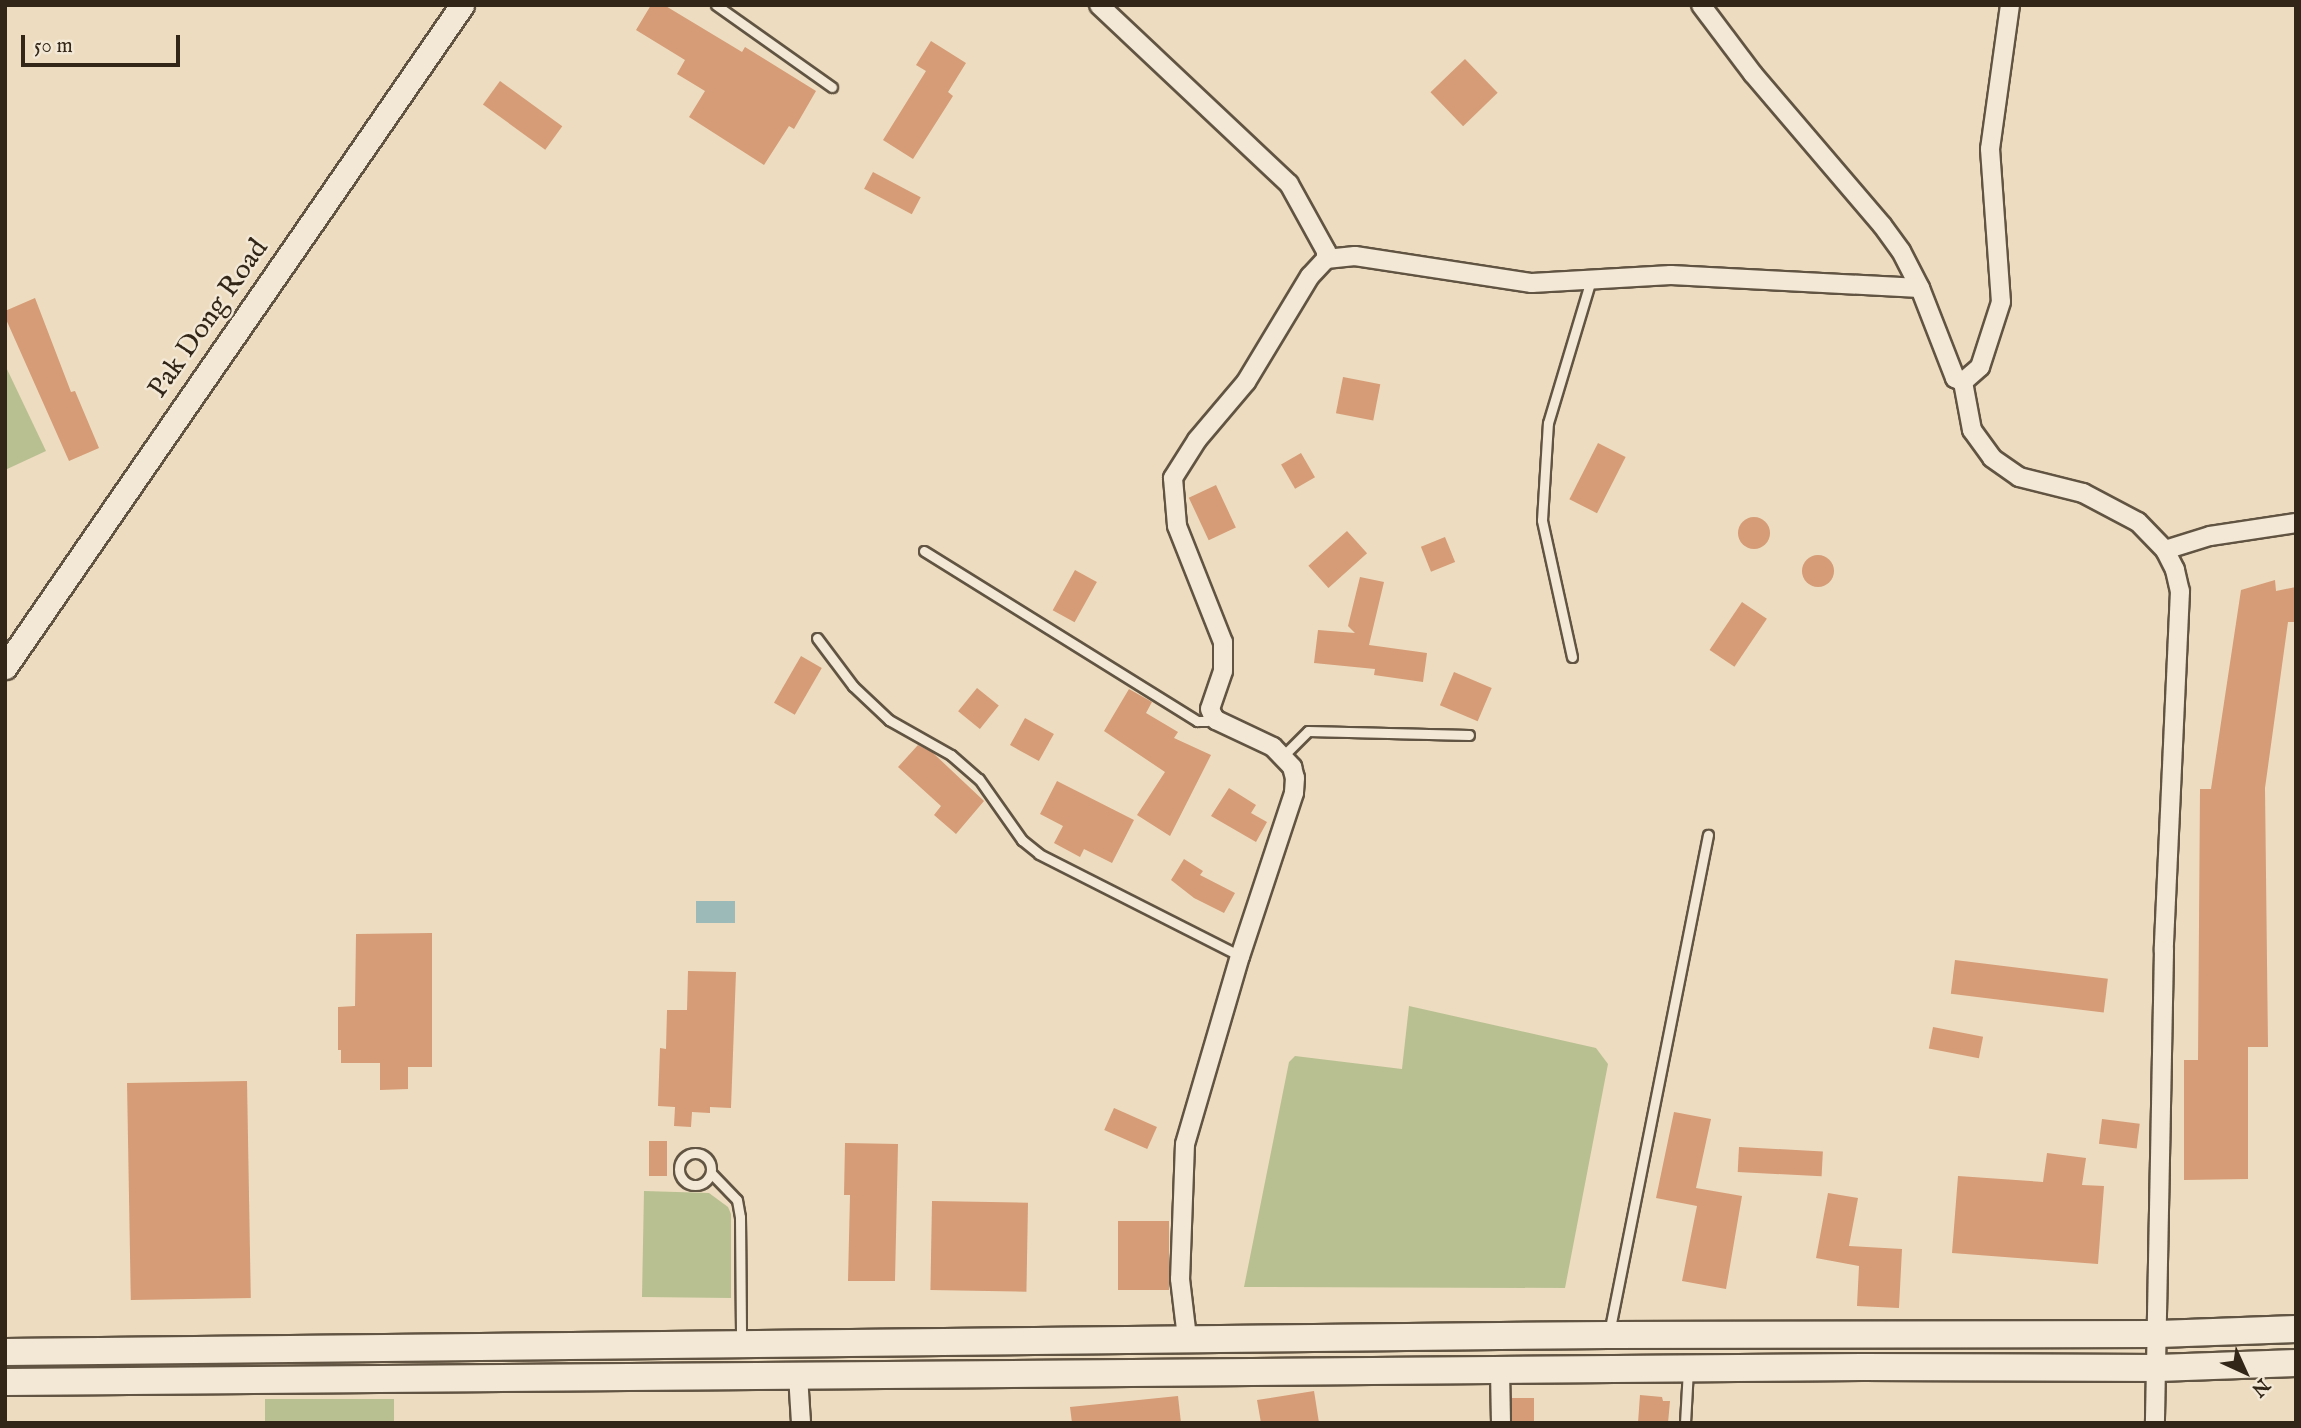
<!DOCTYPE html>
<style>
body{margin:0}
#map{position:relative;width:2301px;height:1428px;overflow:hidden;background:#eddcbf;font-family:"IM FELL English",serif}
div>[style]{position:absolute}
.green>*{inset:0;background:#b8c092;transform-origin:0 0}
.water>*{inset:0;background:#9bbab8;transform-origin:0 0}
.building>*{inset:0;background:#d59c77;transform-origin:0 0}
.round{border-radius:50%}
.roads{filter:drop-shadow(2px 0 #615442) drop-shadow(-2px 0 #615442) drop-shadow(0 2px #615442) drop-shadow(0 -2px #615442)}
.service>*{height:9px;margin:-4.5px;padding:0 4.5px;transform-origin:4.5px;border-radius:4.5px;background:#f3e8d5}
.service>.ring{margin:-4.5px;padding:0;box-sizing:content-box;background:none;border:9px solid #f3e8d5;border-radius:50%}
.minor>*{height:18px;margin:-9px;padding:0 9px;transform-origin:9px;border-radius:9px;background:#f3e8d5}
.tertiary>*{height:23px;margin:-11.5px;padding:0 11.5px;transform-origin:11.5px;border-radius:11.5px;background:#f3e8d5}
.secondary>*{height:26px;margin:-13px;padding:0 13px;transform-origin:13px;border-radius:13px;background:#f3e8d5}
span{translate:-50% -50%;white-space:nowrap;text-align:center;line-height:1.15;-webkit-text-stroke:5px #f3e8d5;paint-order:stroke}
.street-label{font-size:28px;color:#322618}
.frame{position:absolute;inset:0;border:7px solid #322618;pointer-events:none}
.north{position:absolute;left:2210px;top:1337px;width:70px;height:70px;-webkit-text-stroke:5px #f3e8d5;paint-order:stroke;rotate:135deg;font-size:19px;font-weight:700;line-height:28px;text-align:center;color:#322618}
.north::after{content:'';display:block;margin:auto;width:24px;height:32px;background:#322618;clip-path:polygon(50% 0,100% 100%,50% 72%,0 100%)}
.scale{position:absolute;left:21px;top:35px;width:159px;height:32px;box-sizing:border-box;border:4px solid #322618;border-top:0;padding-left:9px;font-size:21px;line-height:24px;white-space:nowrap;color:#322618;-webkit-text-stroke:5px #f3e8d5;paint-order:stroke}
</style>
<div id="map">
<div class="green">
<i style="clip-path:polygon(5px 365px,46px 451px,5px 470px)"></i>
<i style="clip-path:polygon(1409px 1006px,1596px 1048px,1608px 1064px,1565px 1288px,1244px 1287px,1289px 1062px,1295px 1056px,1402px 1069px)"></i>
<i style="clip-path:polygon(644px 1191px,709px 1193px,728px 1207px,731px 1214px,731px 1298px,642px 1297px)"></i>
<i style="left:265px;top:1399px;width:129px;height:24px"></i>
</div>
<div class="water">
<i style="left:735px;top:901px;width:22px;height:39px;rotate:90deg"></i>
</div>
<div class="building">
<i style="clip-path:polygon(651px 5px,664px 5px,742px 52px,745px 47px,816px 91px,794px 129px,789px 126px,764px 165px,689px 117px,705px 91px,677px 74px,685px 60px,636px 30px)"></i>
<i style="clip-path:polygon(931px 41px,966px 63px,948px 92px,953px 96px,913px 159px,883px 140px,926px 71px,916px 65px)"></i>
<i style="left:1465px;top:59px;width:47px;height:48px;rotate:46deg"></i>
<i style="left:500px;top:81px;width:77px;height:29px;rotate:36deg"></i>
<i style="left:873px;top:172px;width:54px;height:19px;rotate:28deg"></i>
<i style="clip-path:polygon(35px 298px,71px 392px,75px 391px,99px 448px,69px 461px,5px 317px,5px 311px)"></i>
<i style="left:1343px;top:377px;width:38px;height:37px;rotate:11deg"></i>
<i style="left:1598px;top:443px;width:31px;height:63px;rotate:27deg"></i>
<i style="left:1301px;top:453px;width:28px;height:23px;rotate:60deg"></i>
<i style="left:1216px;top:485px;width:47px;height:30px;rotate:65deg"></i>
<i class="round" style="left:1738px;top:517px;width:32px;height:32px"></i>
<i style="left:1347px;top:531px;width:30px;height:52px;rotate:48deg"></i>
<i style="left:1445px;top:537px;width:27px;height:26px;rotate:68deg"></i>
<i class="round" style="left:1802px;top:555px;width:32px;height:32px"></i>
<i style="left:1075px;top:570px;width:25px;height:46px;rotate:29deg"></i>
<i style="clip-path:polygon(1360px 577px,1384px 582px,1369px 645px,1427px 653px,1423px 682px,1374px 675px,1375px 669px,1314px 663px,1318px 630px,1355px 633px,1348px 626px)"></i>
<i style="clip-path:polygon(2275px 580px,2276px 591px,2296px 587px,2296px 622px,2288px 622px,2265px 788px,2268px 1047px,2248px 1047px,2248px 1179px,2184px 1180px,2184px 1060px,2198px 1060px,2200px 789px,2211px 789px,2241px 590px)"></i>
<i style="left:1742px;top:602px;width:30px;height:58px;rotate:34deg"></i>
<i style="left:801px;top:656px;width:24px;height:54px;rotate:30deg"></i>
<i style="left:1454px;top:672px;width:41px;height:36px;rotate:23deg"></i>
<i style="left:977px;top:688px;width:28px;height:30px;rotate:39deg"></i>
<i style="clip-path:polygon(1129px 689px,1152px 702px,1146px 713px,1178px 732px,1174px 738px,1211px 755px,1170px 836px,1137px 815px,1165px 772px,1104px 731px)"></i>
<i style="left:1025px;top:718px;width:33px;height:31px;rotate:29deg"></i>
<i style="clip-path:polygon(918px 745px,932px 752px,984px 801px,956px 834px,934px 815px,941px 806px,898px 767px)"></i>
<i style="clip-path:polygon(1057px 781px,1134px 820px,1112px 863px,1084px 849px,1080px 857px,1054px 843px,1063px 826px,1040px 814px)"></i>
<i style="clip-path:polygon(1229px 788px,1256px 805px,1251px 813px,1267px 822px,1256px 842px,1211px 816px)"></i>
<i style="clip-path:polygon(1184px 859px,1203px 871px,1200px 875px,1235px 893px,1224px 913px,1194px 898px,1171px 880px)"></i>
<i style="clip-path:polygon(432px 933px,432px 1067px,408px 1067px,408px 1089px,380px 1090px,380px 1063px,341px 1063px,341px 1050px,338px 1050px,338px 1007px,355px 1006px,356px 934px)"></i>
<i style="left:1955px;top:960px;width:154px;height:34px;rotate:7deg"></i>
<i style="clip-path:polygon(688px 971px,736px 972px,731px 1108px,710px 1107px,710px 1113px,692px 1112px,691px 1127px,674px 1126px,675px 1107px,658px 1106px,660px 1048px,666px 1049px,667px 1010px,687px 1010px)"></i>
<i style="left:1933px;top:1027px;width:51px;height:22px;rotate:11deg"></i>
<i style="left:247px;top:1081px;width:217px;height:120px;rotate:89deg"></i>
<i style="left:1114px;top:1108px;width:47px;height:24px;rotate:24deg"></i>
<i style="clip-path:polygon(1674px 1112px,1711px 1119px,1696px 1188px,1742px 1196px,1726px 1289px,1682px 1281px,1697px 1206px,1656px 1198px)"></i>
<i style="left:2102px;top:1119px;width:38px;height:25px;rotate:7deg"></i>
<i style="left:649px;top:1141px;width:18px;height:35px"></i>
<i style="clip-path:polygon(845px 1143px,898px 1144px,895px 1281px,848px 1281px,850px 1195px,844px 1195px)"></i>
<i style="left:1739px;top:1147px;width:84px;height:25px;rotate:3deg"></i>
<i style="clip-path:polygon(2047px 1153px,2086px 1158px,2082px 1185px,2104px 1186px,2098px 1264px,1952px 1253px,1958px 1176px,2043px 1182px)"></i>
<i style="clip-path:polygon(1828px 1193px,1858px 1198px,1849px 1246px,1902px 1249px,1899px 1308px,1857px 1306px,1859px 1266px,1816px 1258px)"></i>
<i style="left:932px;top:1201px;width:96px;height:89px;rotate:1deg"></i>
<i style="left:1118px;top:1221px;width:51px;height:69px"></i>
<i style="clip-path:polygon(1314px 1391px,1319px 1423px,1261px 1423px,1257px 1400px)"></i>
<i style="clip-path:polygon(1640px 1395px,1662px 1397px,1663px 1401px,1670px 1401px,1668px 1423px,1638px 1423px)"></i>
<i style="clip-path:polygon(1178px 1396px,1181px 1423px,1072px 1423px,1070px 1407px)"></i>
<i style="left:1512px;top:1398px;width:22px;height:25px"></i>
</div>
<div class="roads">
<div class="service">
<i style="left:716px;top:5px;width:142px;rotate:35.3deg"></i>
<i style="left:924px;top:551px;width:322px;rotate:31.9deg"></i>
<i style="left:1197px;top:721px;width:9px"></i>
<i style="left:1206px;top:721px;width:9px;rotate:-36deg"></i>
<i style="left:817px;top:638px;width:60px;rotate:53.1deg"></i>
<i style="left:853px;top:686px;width:50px;rotate:43.4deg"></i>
<i style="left:889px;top:720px;width:71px;rotate:29.4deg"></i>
<i style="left:951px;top:755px;width:37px;rotate:41deg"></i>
<i style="left:979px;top:779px;width:75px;rotate:54.8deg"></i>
<i style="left:1022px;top:840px;width:22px;rotate:39deg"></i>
<i style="left:1039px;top:854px;width:225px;rotate:26.9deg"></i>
<i style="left:1572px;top:657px;width:140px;rotate:-102.4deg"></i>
<i style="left:1542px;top:520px;width:97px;rotate:-86.5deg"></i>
<i style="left:1548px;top:423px;width:149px;rotate:-73.3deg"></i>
<i style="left:1283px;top:756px;width:35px;rotate:-45deg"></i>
<i style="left:1308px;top:731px;width:161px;rotate:1.4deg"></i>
<i class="ring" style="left:679px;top:1153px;width:23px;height:23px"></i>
<i style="left:711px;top:1173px;width:37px;rotate:46deg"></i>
<i style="left:737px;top:1200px;width:17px;rotate:80deg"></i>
<i style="left:740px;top:1217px;width:125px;rotate:89.5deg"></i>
<i style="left:1609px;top:1333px;width:508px;rotate:-78.76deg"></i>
<i style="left:1685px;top:1423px;width:53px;rotate:-86.8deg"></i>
</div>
<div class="minor">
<i style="left:1099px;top:5px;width:261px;rotate:43.3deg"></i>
<i style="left:1289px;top:184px;width:77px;rotate:61.1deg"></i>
<i style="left:1326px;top:251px;width:8px;rotate:90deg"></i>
<i style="left:1326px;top:259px;width:23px;rotate:133deg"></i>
<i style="left:1310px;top:276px;width:124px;rotate:121.1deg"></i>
<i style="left:1246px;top:382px;width:76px;rotate:130.2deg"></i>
<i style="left:1197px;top:440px;width:45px;rotate:122.3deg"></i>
<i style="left:1173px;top:478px;width:48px;rotate:85.2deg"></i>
<i style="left:1177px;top:526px;width:125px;rotate:68.4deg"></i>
<i style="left:1223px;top:642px;width:29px;rotate:90deg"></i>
<i style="left:1223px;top:671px;width:40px;rotate:108.9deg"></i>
<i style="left:1210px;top:709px;width:8px;rotate:67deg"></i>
<i style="left:1213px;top:716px;width:5px;rotate:53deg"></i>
<i style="left:1216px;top:720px;width:63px;rotate:25.3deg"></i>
<i style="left:1273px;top:747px;width:28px;rotate:46deg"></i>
<i style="left:1292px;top:767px;width:11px;rotate:75deg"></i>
<i style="left:1295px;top:778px;width:15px;rotate:94deg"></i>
<i style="left:1294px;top:793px;width:172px;rotate:108.3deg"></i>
<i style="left:1240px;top:956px;width:196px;rotate:106.3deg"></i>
<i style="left:1185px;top:1144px;width:135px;rotate:92.1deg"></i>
<i style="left:1180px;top:1279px;width:59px;rotate:83.2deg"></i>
<i style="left:1701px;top:5px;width:86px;rotate:53deg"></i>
<i style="left:1753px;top:74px;width:199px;rotate:49.5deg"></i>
<i style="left:1882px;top:225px;width:32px;rotate:54deg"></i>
<i style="left:1901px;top:251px;width:42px;rotate:62.8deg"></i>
<i style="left:1920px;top:288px;width:97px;rotate:68.7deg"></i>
<i style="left:1955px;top:378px;width:9px;rotate:27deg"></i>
<i style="left:2010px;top:5px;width:145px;rotate:97.9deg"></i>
<i style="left:1990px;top:149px;width:153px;rotate:85.9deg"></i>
<i style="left:2001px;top:302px;width:68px;rotate:107.9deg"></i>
<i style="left:1980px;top:367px;width:23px;rotate:139deg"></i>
<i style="left:1963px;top:382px;width:49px;rotate:79.4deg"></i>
<i style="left:1972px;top:430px;width:34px;rotate:54deg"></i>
<i style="left:1992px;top:458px;width:33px;rotate:35deg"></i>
<i style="left:2019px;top:477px;width:66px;rotate:14deg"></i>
<i style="left:2083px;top:493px;width:62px;rotate:27.8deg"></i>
<i style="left:2138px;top:522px;width:39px;rotate:46deg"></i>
<i style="left:2165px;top:550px;width:22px;rotate:63deg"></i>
<i style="left:2175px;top:570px;width:22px;rotate:77deg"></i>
<i style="left:2180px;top:591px;width:359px;rotate:92.6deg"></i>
<i style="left:2164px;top:950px;width:473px;rotate:91.1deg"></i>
<i style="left:1326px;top:259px;width:29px;rotate:-6deg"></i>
<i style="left:1355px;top:256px;width:179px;rotate:8.7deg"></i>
<i style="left:1532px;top:283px;width:139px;rotate:-3.3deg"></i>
<i style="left:1671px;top:275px;width:249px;rotate:3deg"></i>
<i style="left:2165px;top:550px;width:47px;rotate:-17.3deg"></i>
<i style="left:2210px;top:536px;width:87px;rotate:-8.6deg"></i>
<i style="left:1500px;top:1371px;width:52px;rotate:88.9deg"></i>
<i style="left:798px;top:1375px;width:48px;rotate:86.4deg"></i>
</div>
<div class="tertiary">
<i style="left:5px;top:667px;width:804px;rotate:-55.38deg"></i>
</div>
<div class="secondary">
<i style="left:5px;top:1352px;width:1603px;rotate:-0.61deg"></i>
<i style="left:1608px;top:1335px;width:551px;rotate:-0.1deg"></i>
<i style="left:2159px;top:1334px;width:137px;rotate:-2.1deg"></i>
<i style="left:5px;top:1382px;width:1857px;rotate:-0.46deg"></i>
<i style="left:1862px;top:1367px;width:296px;rotate:0.2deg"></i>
<i style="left:2158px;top:1368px;width:138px;rotate:-2.1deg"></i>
</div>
</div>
<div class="street-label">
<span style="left:209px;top:319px;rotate:-55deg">Pak Dong Road</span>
</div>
<div class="frame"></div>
<div class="north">N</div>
<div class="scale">50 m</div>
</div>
